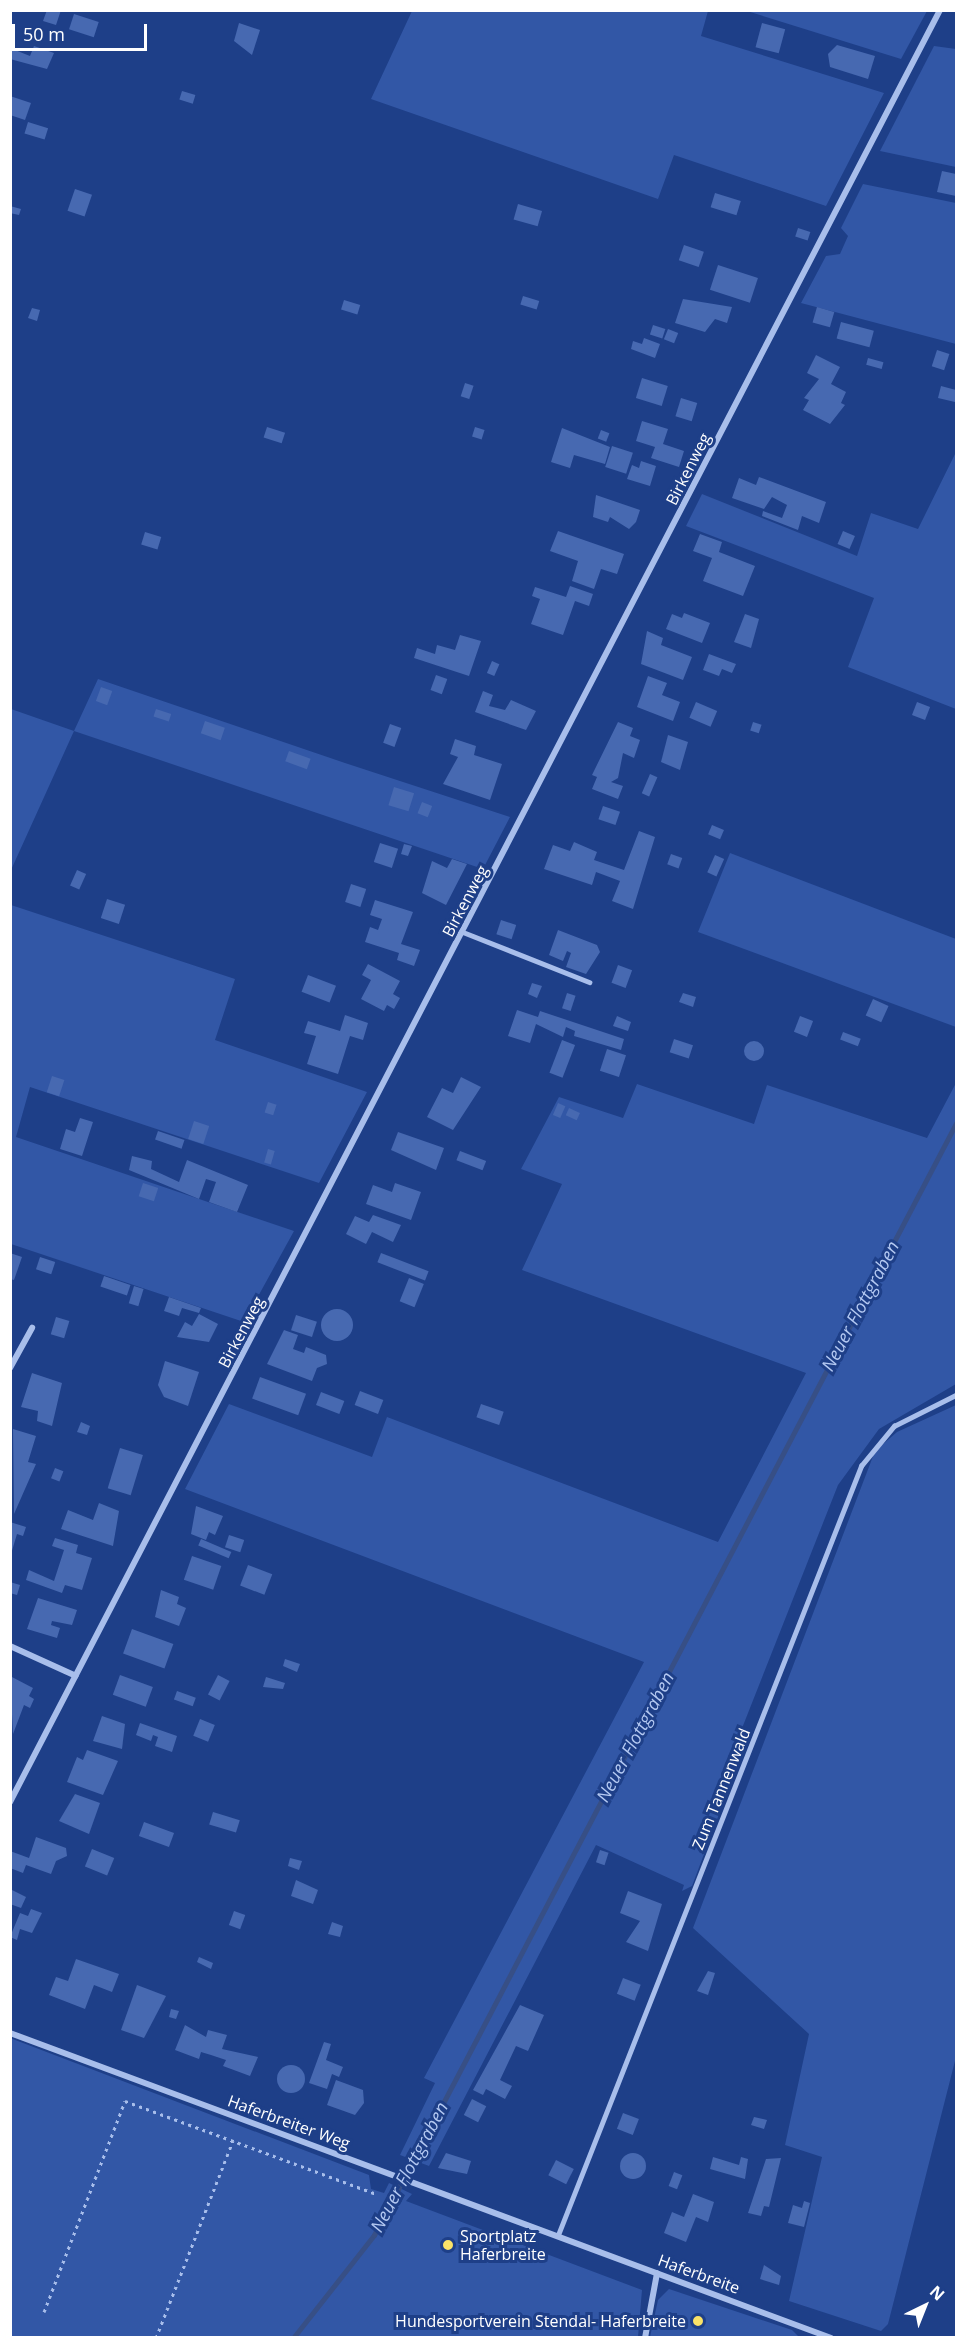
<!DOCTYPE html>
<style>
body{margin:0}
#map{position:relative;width:967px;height:2348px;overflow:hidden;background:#1e3f88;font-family:"Open Sans",sans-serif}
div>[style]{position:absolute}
.green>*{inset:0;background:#3257a6}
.stream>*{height:5px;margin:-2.5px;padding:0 2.5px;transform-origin:2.5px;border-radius:2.5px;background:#374f86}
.building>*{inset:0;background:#4769b1;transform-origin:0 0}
.round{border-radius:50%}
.path>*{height:3px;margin-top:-1.5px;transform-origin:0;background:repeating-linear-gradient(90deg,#a8beeb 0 3px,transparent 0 7.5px)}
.service>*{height:4.5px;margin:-2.25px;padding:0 2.25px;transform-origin:2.25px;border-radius:2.25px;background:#a8beeb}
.minor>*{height:6px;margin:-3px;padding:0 3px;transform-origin:3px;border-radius:3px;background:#a8beeb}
.dots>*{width:16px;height:16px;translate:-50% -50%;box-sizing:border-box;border:3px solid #1e3f88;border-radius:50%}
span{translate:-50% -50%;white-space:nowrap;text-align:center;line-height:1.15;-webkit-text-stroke:6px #1e3f88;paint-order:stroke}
.street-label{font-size:16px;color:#fff}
.poi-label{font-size:16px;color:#fff}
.left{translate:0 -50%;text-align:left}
.right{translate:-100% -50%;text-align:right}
.water-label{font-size:18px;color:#b4c9f2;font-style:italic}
.frame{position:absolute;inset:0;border:12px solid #fff;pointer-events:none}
.north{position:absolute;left:895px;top:2276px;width:60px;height:60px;-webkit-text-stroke:4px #1e3f88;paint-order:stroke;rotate:43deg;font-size:16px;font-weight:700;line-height:24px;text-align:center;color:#fff}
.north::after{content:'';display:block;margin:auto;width:21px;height:27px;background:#fff;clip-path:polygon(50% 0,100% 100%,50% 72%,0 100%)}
.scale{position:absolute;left:12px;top:24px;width:135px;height:27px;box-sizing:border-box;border:3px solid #fff;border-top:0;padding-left:8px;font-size:18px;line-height:21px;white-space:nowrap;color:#fff;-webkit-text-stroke:4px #1e3f88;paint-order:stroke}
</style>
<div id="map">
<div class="green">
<i style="clip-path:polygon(412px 11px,708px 11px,701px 36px,884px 93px,826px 206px,674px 155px,658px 199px,371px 99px)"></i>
<i style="clip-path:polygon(747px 11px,927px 11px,901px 59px)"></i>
<i style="clip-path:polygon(934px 46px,956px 49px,956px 167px,880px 151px)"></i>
<i style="clip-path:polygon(863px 184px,956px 203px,956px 344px,801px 303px,826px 256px,840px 254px,848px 236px,841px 228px)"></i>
<i style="clip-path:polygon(956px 452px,956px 709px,848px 667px,874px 598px,686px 526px,702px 494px,857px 556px,871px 513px,918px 529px)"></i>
<i style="clip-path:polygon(98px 679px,345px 763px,510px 817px,483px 869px,74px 731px,11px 870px,11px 709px,74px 731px)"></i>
<i style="clip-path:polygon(730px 853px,956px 939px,956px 1027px,698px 932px)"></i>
<i style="clip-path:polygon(11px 905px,235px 979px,215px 1040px,367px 1092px,319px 1183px,30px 1087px,16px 1137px,294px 1231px,244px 1322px,11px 1244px)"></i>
<i style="clip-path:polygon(956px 1083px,956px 1384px,879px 1429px,838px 1485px,720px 1784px,727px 1793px,692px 1886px,682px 1891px,684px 1885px,596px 1845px,429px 2166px,400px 2155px,435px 2083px,424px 2078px,644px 1662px,185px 1489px,229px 1404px,372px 1457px,387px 1417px,718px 1542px,806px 1373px,522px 1270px,562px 1184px,521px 1169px,559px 1097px,623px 1118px,637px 1084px,754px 1124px,767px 1085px,927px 1138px)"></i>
<i style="clip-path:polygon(956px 1405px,956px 2057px,888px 2324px,881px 2331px,789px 2301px,822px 2157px,785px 2145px,809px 2034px,693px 1928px,875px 1451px,897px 1432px)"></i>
<i style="clip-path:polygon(10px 2038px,369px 2175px,371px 2189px,384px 2193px,389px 2183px,412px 2194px,406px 2201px,642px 2290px,638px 2337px,11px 2337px)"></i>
<i style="clip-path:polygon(669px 2289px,792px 2330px,799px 2337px,650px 2337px,658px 2300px)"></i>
</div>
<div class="stream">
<i style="left:293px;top:2338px;width:131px;rotate:-51.8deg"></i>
<i style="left:374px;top:2235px;width:1255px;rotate:-62.37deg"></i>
</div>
<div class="building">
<i style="clip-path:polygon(47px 10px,61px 10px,56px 25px,43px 21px)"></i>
<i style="left:74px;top:14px;width:26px;height:16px;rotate:18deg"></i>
<i style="clip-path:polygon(239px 23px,260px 30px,252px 55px,234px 41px)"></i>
<i style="left:762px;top:23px;width:24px;height:25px;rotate:15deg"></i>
<i style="clip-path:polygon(837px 45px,875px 56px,868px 79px,830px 67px,828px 54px)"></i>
<i style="clip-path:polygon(34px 46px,54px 53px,47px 69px,10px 59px,10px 48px,30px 56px)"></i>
<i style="left:182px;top:91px;width:14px;height:9px;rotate:17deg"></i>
<i style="clip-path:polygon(10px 96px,31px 103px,25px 120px,10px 115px)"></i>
<i style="left:28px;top:122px;width:21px;height:12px;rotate:17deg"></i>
<i style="clip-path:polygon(942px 171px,956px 174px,956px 196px,937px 192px)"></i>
<i style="left:75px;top:189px;width:18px;height:23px;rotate:19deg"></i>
<i style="left:715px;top:193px;width:27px;height:15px;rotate:17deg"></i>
<i style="left:518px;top:204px;width:25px;height:16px;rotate:16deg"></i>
<i style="clip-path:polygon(10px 206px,21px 209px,19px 215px,10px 213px)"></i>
<i style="left:798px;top:228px;width:13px;height:9px;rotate:18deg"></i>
<i style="left:684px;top:245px;width:21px;height:16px;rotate:19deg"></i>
<i style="left:718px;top:265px;width:42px;height:26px;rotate:18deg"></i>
<i style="left:523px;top:296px;width:17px;height:9px;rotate:17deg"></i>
<i style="clip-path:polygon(683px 299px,732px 307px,727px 323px,715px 319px,705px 332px,675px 323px)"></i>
<i style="left:344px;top:300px;width:17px;height:10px;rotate:17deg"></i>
<i style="left:817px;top:307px;width:18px;height:16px;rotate:16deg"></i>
<i style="clip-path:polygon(32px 308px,40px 310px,37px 321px,28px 318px)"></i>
<i style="left:841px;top:322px;width:34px;height:17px;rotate:15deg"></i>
<i style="left:653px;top:325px;width:13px;height:10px;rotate:18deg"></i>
<i style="left:668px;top:329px;width:11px;height:11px;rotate:22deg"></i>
<i style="clip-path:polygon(644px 338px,660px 344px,655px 358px,631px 349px,633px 341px,642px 344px)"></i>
<i style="left:937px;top:350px;width:13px;height:17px;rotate:18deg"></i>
<i style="clip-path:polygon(816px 355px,840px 367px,831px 384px,846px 392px,841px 403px,845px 405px,830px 424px,803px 410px,809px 400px,804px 398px,819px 379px,807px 373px)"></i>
<i style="left:868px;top:358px;width:16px;height:7px;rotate:15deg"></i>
<i style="left:642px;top:378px;width:27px;height:21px;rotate:17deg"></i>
<i style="left:465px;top:383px;width:9px;height:14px;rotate:18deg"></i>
<i style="clip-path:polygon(941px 386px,956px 390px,955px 402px,938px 398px)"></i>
<i style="left:681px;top:398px;width:17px;height:19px;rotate:17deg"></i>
<i style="clip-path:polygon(642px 421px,668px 429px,663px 444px,684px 451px,679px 467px,651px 458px,655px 447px,636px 441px)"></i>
<i style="left:267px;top:427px;width:19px;height:11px;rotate:18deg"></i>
<i style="left:475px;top:427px;width:10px;height:10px;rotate:17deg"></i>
<i style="clip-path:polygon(562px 428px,610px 447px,605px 464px,574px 455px,570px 468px,551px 462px)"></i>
<i style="left:601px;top:430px;width:9px;height:9px;rotate:21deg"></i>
<i style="left:612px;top:446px;width:22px;height:22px;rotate:18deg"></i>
<i style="clip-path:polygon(641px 461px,656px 466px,650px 486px,627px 479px,632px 465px,639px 468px)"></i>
<i style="clip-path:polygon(759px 477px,826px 502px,819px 523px,802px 516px,798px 530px,762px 516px,763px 511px,782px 518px,787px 505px,772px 497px,764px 509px,732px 498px,739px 478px,756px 485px)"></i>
<i style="clip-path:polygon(596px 495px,640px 510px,636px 522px,629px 529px,610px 517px,608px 522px,593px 517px)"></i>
<i style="clip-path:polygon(558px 531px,624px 554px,617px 574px,601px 569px,594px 589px,572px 581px,578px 561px,550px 551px)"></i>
<i style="left:843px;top:531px;width:13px;height:14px;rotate:23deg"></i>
<i style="left:145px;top:532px;width:17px;height:13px;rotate:17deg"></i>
<i style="clip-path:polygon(700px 534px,722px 542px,719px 552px,755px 566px,743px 596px,703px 581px,712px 558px,693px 551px)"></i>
<i style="clip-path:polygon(570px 586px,593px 594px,589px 606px,575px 601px,563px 635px,531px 624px,540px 599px,532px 596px,535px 587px,566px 597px)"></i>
<i style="clip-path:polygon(684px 613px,710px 623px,702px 643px,666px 629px,672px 614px,682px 618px)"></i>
<i style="clip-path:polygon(745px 614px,759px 619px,751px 648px,734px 642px)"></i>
<i style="clip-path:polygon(647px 631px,663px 638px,661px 645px,692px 657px,683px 680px,641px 664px)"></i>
<i style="clip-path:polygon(460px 635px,481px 641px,469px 676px,414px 658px,417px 648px,435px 654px,437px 645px,455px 650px)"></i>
<i style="clip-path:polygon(709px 654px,736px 664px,732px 673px,722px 669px,719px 676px,703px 670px)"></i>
<i style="left:492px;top:661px;width:8px;height:13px;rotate:23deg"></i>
<i style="left:436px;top:675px;width:12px;height:16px;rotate:20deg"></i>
<i style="clip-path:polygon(648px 676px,667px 683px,662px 695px,680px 702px,673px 721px,637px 707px)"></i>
<i style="left:101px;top:687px;width:12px;height:15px;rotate:20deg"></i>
<i style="clip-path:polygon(483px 691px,493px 695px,489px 706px,505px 710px,511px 700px,536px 711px,526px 730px,475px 712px)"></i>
<i style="left:696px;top:702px;width:23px;height:17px;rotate:23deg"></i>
<i style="left:917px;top:702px;width:14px;height:14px;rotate:21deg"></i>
<i style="left:156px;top:709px;width:16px;height:8px;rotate:18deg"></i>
<i style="left:205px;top:721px;width:21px;height:13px;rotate:19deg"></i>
<i style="clip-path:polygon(618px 722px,633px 728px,630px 736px,640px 740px,634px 758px,623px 753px,618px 778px,611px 782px,623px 786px,618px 799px,592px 789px,597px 777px,592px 775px)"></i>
<i style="left:753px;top:722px;width:9px;height:9px;rotate:18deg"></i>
<i style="left:390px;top:724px;width:12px;height:20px;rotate:20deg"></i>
<i style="clip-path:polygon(668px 735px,688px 742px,680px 770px,661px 762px)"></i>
<i style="clip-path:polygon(455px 739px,476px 746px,474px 755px,502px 764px,490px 800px,443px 784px,458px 757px,450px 754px)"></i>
<i style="left:289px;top:751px;width:23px;height:11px;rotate:20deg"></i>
<i style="left:650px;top:774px;width:8px;height:21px;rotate:23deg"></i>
<i style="left:394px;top:787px;width:21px;height:19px;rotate:17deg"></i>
<i style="left:422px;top:802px;width:11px;height:12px;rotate:22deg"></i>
<i style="left:603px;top:806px;width:18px;height:14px;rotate:19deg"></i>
<i style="left:712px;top:825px;width:13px;height:10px;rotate:23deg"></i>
<i style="clip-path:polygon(639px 831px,655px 837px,633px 909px,612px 901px,620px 881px,596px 872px,592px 885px,544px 869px,553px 845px,570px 851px,574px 842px,597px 852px,594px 860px,624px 870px)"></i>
<i style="left:380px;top:843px;width:19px;height:20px;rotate:18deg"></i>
<i style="clip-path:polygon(404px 844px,412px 846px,408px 856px,401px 854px)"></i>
<i style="left:671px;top:854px;width:12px;height:11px;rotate:20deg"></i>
<i style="left:715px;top:855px;width:10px;height:19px;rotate:24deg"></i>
<i style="clip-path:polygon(452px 859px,467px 864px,446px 905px,422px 893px,432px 861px,447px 868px)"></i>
<i style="left:77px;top:870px;width:10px;height:17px;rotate:24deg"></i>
<i style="left:351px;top:884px;width:16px;height:19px;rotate:18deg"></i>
<i style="left:107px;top:899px;width:19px;height:20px;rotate:18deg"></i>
<i style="clip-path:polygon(375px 900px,413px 912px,401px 944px,420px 950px,414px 966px,397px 960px,399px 953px,365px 942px,370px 927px,378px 930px,382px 919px,370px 915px)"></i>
<i style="left:501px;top:920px;width:16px;height:15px;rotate:18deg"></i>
<i style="clip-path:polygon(558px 930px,597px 945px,600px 952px,586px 974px,566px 967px,571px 953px,567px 951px,563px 961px,549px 955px)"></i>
<i style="clip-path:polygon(368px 964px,400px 981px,393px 994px,400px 998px,394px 1009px,387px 1005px,384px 1011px,361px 999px,371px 980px,362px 975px)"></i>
<i style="left:618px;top:965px;width:15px;height:19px;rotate:20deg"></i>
<i style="left:308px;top:975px;width:30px;height:18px;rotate:21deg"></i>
<i style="clip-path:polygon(532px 983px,542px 986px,537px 998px,528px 994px)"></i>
<i style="left:567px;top:993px;width:9px;height:16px;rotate:18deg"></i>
<i style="clip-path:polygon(683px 993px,696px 997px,693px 1007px,679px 1002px)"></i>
<i style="left:873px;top:999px;width:17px;height:18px;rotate:24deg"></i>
<i style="clip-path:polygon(517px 1010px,538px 1017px,540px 1011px,624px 1039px,621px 1050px,574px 1036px,575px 1031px,566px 1027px,563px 1037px,536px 1024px,530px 1043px,508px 1036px)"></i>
<i style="clip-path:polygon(345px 1015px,368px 1023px,363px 1040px,350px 1036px,338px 1074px,307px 1064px,316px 1036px,304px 1033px,308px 1021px,340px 1031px)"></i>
<i style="clip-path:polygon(617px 1016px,631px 1022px,628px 1031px,613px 1026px)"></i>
<i style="left:800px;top:1016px;width:14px;height:17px;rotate:21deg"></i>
<i style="left:843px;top:1032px;width:19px;height:8px;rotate:21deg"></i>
<i style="left:674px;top:1039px;width:20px;height:14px;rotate:18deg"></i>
<i style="left:562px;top:1040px;width:14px;height:35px;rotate:21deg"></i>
<i class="round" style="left:744px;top:1041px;width:20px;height:20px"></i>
<i style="left:607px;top:1049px;width:20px;height:23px;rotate:18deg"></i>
<i style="left:52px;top:1076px;width:13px;height:17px;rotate:18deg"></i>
<i style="clip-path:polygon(461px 1077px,481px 1087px,453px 1130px,427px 1117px,442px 1088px,453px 1093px)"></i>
<i style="left:268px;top:1102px;width:9px;height:11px;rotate:18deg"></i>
<i style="left:558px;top:1103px;width:8px;height:13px;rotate:23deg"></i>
<i style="left:569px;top:1108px;width:12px;height:8px;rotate:24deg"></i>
<i style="clip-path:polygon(80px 1118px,93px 1122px,82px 1156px,60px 1149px,66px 1129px,75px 1132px)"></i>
<i style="left:194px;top:1121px;width:16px;height:19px;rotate:18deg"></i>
<i style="left:158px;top:1131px;width:28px;height:9px;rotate:19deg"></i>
<i style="clip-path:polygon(398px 1132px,444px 1148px,436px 1170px,391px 1150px)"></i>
<i style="left:268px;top:1149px;width:7px;height:14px;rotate:16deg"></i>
<i style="left:460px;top:1151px;width:28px;height:10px;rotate:21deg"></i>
<i style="clip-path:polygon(132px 1156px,152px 1161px,151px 1169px,179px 1182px,187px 1160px,248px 1185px,237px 1212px,209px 1202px,216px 1182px,206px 1179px,199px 1199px,129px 1170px)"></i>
<i style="left:143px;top:1183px;width:16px;height:14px;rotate:18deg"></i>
<i style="clip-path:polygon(395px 1183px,421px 1192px,411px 1220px,366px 1204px,373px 1185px,392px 1192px)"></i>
<i style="clip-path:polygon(373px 1215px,401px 1225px,393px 1242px,372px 1232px,366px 1244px,346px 1234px,355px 1216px,369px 1222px)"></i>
<i style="clip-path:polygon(10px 1253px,22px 1257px,14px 1280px,10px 1279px)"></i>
<i style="left:381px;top:1253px;width:51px;height:10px;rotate:21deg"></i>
<i style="left:40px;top:1257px;width:16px;height:13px;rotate:18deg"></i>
<i style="left:104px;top:1276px;width:28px;height:11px;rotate:19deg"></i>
<i style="left:409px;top:1278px;width:16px;height:25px;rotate:22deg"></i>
<i style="left:134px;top:1286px;width:10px;height:18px;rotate:17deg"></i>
<i style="clip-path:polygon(169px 1297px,201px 1308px,199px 1313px,182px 1308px,179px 1316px,164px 1311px)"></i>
<i class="round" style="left:321px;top:1309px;width:32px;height:32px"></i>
<i style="clip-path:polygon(199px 1314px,218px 1324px,209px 1342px,177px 1337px,185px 1322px,192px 1326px)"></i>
<i style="left:296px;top:1315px;width:22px;height:16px;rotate:18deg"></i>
<i style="left:56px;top:1317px;width:14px;height:18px;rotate:17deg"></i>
<i style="clip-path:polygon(284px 1330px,298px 1335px,293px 1349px,304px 1353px,306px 1347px,326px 1355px,327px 1364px,317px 1368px,312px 1381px,267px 1364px)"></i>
<i style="clip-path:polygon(165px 1361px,199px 1372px,188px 1406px,164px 1397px,158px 1385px)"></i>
<i style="clip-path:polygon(32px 1373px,62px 1383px,52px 1426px,37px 1421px,38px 1411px,21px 1407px)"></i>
<i style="left:260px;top:1377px;width:49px;height:23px;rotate:20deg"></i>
<i style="left:360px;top:1391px;width:25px;height:15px;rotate:21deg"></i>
<i style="left:321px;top:1392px;width:25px;height:14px;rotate:21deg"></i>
<i style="left:481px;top:1404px;width:24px;height:14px;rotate:19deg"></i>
<i style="clip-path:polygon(81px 1422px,90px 1426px,87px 1435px,77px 1432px)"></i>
<i style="clip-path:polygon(13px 1429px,36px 1436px,28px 1462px,36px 1464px,14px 1514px)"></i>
<i style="left:120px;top:1448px;width:24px;height:42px;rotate:17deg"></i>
<i style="left:55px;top:1468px;width:9px;height:11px;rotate:21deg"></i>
<i style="clip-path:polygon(99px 1503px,119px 1511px,113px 1546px,61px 1529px,68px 1510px,93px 1520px)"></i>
<i style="clip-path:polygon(196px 1506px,223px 1516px,215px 1535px,209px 1532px,206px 1540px,191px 1534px)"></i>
<i style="clip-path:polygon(10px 1522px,26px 1527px,23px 1536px,17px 1534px,11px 1554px)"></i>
<i style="left:229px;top:1535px;width:16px;height:13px;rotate:18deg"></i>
<i style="clip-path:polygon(55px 1538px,78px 1545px,76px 1553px,92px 1558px,82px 1590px,65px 1585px,62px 1593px,26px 1580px,29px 1570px,54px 1581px,64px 1550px,52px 1546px)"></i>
<i style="left:201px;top:1539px;width:33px;height:7px;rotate:23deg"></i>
<i style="left:192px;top:1556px;width:31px;height:25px;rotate:19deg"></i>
<i style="left:248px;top:1565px;width:26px;height:22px;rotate:21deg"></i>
<i style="clip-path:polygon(10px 1582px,20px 1585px,17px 1595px,10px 1593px)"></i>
<i style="clip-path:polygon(161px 1590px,179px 1597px,177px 1604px,186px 1608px,179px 1626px,155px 1617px)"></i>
<i style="clip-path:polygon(38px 1598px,77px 1610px,72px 1625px,52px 1621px,51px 1625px,60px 1628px,57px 1638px,27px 1629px)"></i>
<i style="left:132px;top:1629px;width:44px;height:26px;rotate:20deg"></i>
<i style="clip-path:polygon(285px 1659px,300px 1664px,297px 1672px,283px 1666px)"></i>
<i style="left:120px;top:1675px;width:35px;height:21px;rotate:20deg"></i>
<i style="left:218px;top:1675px;width:13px;height:22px;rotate:27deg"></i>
<i style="clip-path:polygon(10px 1676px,33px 1688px,29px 1696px,34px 1699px,30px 1708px,24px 1705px,13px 1734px)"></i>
<i style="clip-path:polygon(266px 1677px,285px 1683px,283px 1689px,263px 1687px)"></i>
<i style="left:177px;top:1691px;width:20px;height:9px;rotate:20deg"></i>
<i style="clip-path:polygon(102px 1716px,125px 1724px,122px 1749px,93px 1741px)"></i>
<i style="left:200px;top:1719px;width:16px;height:18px;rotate:22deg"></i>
<i style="clip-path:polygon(140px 1723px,177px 1736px,172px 1752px,155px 1746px,158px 1737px,153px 1735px,151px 1741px,136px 1735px)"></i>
<i style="clip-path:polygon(87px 1750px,118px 1761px,103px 1795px,67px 1782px,77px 1757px,83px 1760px)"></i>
<i style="clip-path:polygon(75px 1794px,100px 1803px,89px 1834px,59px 1821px)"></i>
<i style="left:213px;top:1812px;width:28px;height:13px;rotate:17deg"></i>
<i style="left:144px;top:1822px;width:32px;height:15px;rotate:20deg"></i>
<i style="clip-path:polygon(36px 1837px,66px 1848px,67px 1856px,56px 1861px,51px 1874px,26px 1865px,23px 1873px,10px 1868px,10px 1851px,29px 1858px)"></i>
<i style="left:92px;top:1849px;width:24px;height:19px;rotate:22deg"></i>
<i style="left:600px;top:1850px;width:9px;height:13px;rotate:18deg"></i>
<i style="clip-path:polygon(290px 1858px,302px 1861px,299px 1870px,288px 1866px)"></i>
<i style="clip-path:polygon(296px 1880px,318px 1890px,313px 1904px,291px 1896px)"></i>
<i style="clip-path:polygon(10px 1889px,26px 1897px,21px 1908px,10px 1904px)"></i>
<i style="clip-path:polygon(628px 1891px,662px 1904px,648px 1951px,626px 1942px,640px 1921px,620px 1913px)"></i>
<i style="clip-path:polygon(31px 1909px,42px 1913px,32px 1933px,20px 1929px,17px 1940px,10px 1937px,20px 1913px,28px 1916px)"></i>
<i style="left:234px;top:1911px;width:12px;height:15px;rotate:20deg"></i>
<i style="clip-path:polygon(332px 1922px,343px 1926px,340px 1937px,328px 1934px)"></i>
<i style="clip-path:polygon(199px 1957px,213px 1963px,211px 1969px,197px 1962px)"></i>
<i style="clip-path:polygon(76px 1959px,119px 1974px,112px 1992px,94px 1985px,85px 2009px,49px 1995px,56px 1977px,68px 1981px)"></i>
<i style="clip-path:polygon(708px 1971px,715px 1973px,708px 1995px,697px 1991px)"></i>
<i style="left:623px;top:1978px;width:19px;height:17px;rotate:21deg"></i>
<i style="clip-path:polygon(137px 1985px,166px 1996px,144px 2038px,121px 2030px)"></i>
<i style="clip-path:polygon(520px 2005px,544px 2015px,528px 2051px,516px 2046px,500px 2080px,512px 2086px,505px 2099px,486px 2089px,483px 2095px,473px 2090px)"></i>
<i style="clip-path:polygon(171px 2009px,179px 2011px,176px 2019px,169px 2017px)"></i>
<i style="clip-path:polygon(185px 2025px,206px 2037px,208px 2030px,227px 2035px,222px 2049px,258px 2057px,250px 2076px,223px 2066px,226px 2060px,211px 2055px,201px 2052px,199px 2059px,175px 2050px)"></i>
<i style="clip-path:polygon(324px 2042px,331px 2044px,326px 2060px,343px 2067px,339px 2077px,332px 2074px,327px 2089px,309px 2083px)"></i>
<i class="round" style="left:277px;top:2065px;width:28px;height:28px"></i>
<i style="clip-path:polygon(336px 2080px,363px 2090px,364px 2103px,355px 2115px,327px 2105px)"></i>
<i style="left:472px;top:2099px;width:16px;height:18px;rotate:27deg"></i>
<i style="left:623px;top:2113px;width:17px;height:17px;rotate:21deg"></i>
<i style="clip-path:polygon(754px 2117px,767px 2120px,764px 2129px,751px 2125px)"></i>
<i class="round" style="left:620px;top:2153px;width:26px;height:26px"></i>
<i style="clip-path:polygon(446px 2153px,471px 2161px,467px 2174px,438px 2168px)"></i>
<i style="clip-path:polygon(713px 2157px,739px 2165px,741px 2157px,748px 2159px,745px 2179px,710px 2169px)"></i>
<i style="clip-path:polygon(781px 2158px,769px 2207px,764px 2206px,761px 2216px,748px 2213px,766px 2159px)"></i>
<i style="left:556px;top:2160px;width:20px;height:17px;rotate:27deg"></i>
<i style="left:674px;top:2172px;width:9px;height:15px;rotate:21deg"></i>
<i style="clip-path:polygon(693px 2194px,714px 2202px,708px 2222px,696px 2217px,686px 2242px,664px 2233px,672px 2212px,684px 2217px)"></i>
<i style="clip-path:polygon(804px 2201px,810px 2203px,804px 2227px,788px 2223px,793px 2205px,802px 2208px)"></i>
<i style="clip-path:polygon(764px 2265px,781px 2276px,779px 2285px,760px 2279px)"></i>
</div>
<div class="path">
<i style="left:44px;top:2312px;width:226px;rotate:-69deg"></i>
<i style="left:125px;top:2101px;width:268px;rotate:20.3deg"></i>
<i style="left:156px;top:2338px;width:212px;rotate:-68.7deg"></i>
</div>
<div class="service">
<i style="left:463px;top:932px;width:136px;rotate:21.6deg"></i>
<i style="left:558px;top:2235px;width:827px;rotate:-68.49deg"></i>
<i style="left:861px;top:1466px;width:52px;rotate:-50.5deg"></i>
<i style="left:894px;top:1426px;width:69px;rotate:-26.6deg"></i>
</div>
<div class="minor">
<i style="left:10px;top:1368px;width:46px;rotate:-61.2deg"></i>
<i style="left:10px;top:1646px;width:72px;rotate:24.4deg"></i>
<i style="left:10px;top:1802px;width:2019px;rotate:-62.57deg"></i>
<i style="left:10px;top:2033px;width:876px;rotate:20.38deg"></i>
<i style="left:645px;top:2338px;width:66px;rotate:-79.5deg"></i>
</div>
<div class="dots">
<i style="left:448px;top:2245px;background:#fae268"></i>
<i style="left:698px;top:2321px;background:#fae268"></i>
</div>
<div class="street-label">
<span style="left:688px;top:469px;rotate:-63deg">Birkenweg</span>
<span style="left:465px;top:901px;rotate:-62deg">Birkenweg</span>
<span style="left:241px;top:1332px;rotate:-62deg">Birkenweg</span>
<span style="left:721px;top:1789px;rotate:-68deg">Zum Tannenwald</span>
<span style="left:289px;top:2122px;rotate:20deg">Haferbreiter Weg</span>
<span style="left:699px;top:2274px;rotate:20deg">Haferbreite</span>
</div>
<div class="poi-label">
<span class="left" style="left:460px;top:2245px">Sportplatz<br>Haferbreite</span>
<span class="right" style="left:686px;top:2321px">Hundesportverein Stendal- Haferbreite</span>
</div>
<div class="water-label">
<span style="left:860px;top:1306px;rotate:-62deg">Neuer Flottgraben</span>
<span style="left:635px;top:1737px;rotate:-62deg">Neuer Flottgraben</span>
<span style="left:409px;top:2167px;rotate:-62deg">Neuer Flottgraben</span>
</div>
<div class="frame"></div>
<div class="north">N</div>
<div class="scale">50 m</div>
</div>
